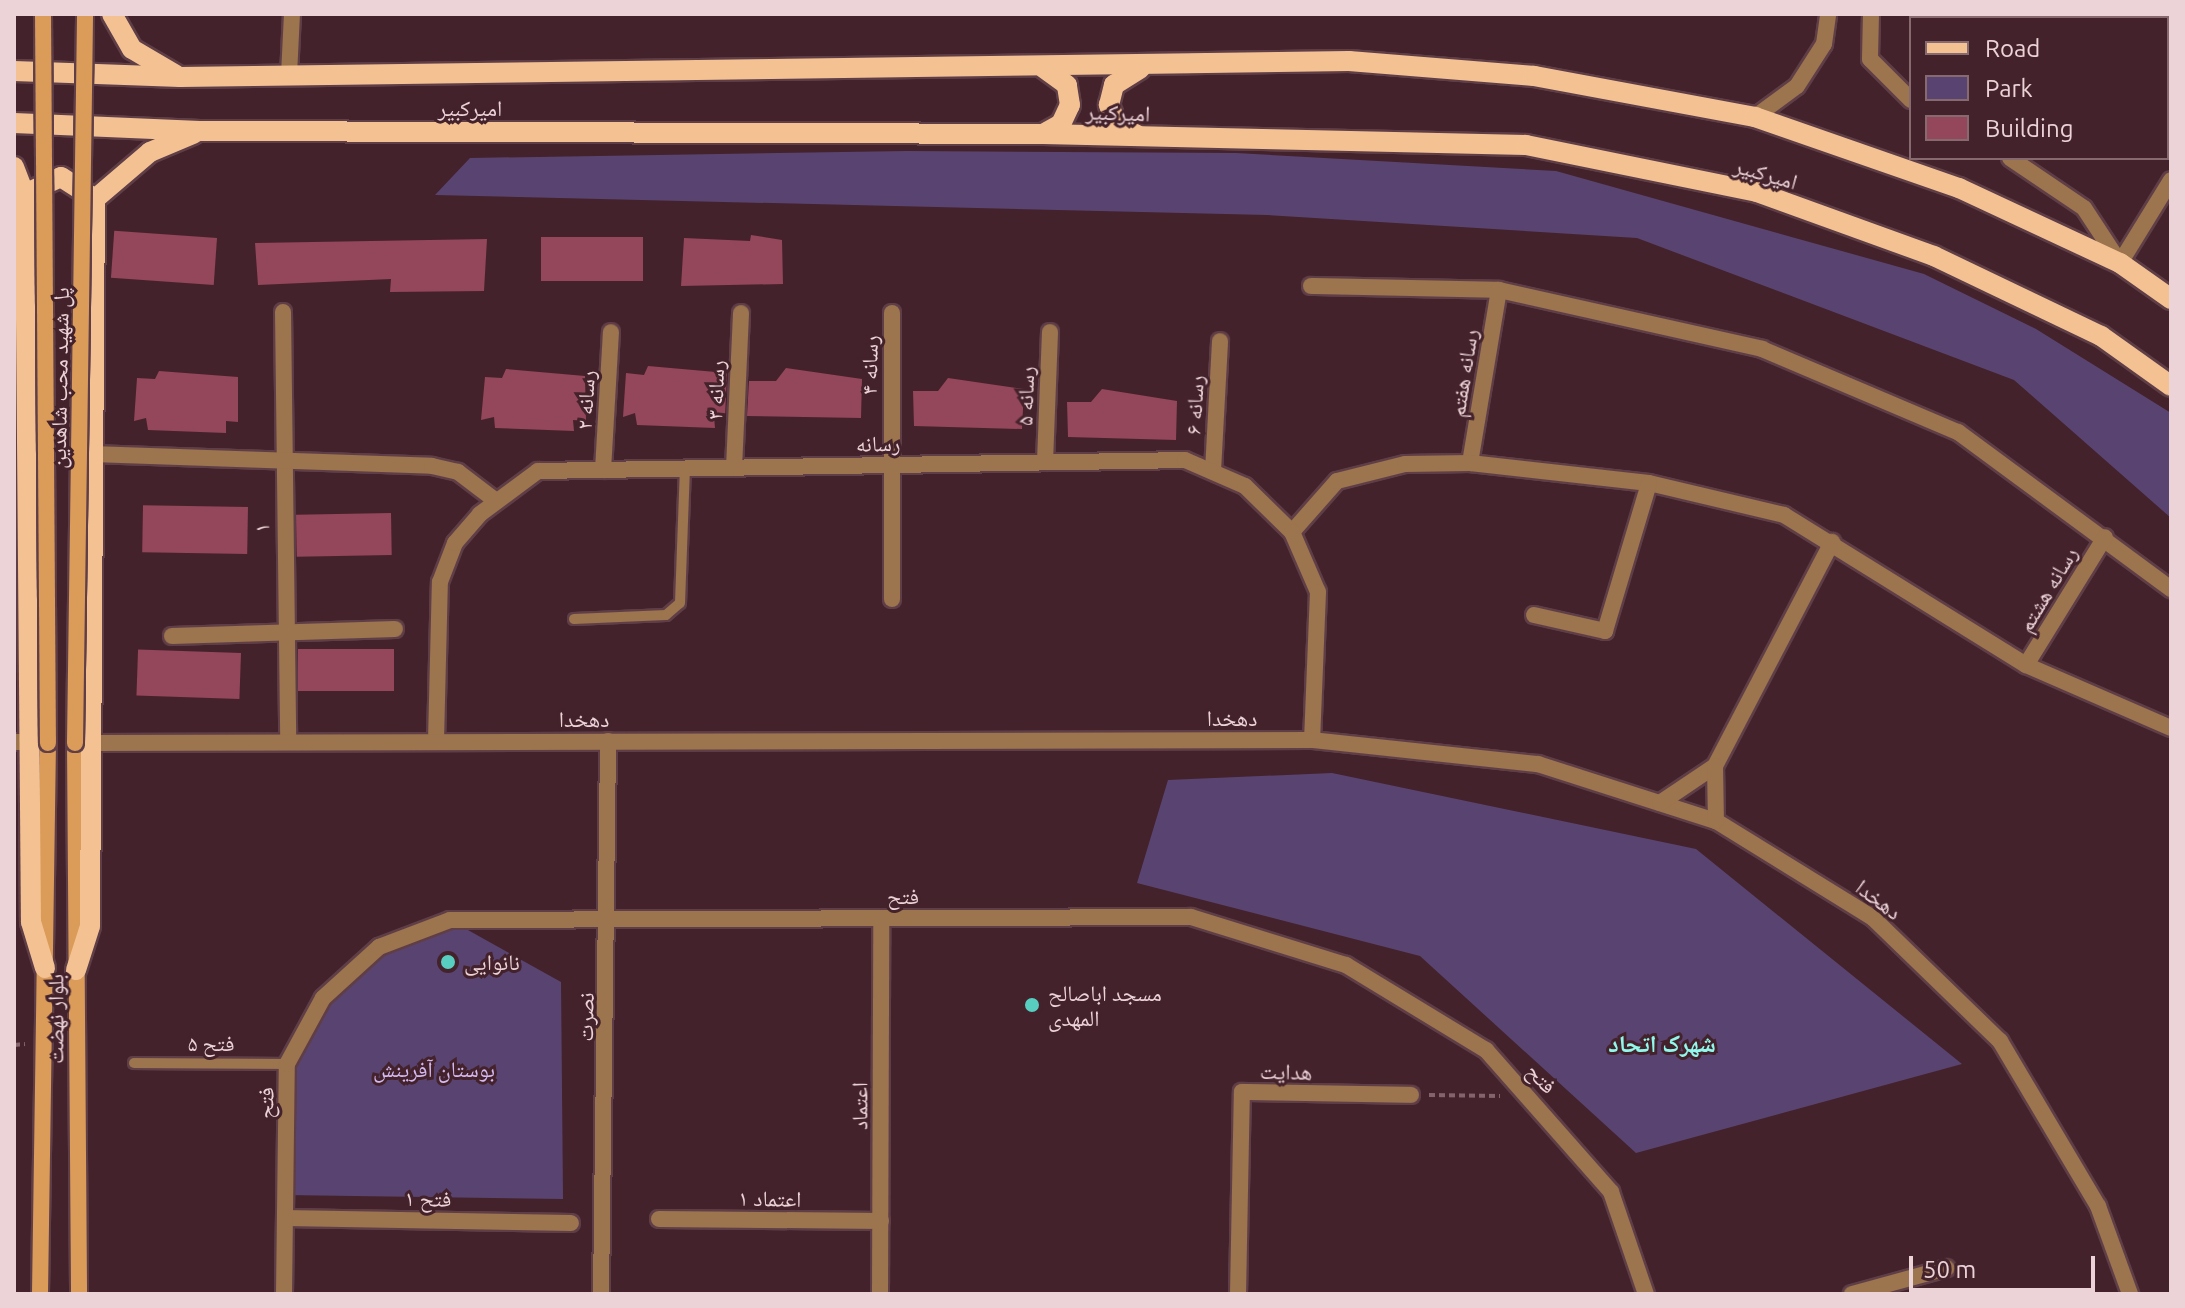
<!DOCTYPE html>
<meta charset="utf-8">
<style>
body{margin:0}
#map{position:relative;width:2185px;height:1308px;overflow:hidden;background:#44222b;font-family:Ubuntu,"Noto Naskh Arabic",sans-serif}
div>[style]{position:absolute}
.green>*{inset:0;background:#594471}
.building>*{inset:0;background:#94465b;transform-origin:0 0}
.path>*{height:4px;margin-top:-2px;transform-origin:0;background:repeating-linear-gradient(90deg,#83646c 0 6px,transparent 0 10px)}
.roads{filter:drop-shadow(2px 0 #5f3e47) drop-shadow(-2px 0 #5f3e47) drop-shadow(0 2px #5f3e47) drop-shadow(0 -2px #5f3e47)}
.service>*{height:10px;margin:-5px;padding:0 5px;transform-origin:5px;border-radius:5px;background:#9c744d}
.minor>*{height:16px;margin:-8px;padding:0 8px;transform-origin:8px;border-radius:8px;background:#9c744d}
.tertiary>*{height:16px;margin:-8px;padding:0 8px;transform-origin:8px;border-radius:8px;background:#9c744d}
.secondary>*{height:16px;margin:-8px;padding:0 8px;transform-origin:8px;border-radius:8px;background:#db9b59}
.primary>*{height:20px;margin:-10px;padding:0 10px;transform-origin:10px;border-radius:10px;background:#f4c292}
.bridges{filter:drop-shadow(2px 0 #5f3e47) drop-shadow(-2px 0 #5f3e47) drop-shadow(0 2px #5f3e47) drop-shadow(0 -2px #5f3e47)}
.secondary-bridge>*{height:16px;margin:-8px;padding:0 8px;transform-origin:8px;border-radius:8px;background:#db9b59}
.dots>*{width:22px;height:22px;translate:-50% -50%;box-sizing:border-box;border:4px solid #44222b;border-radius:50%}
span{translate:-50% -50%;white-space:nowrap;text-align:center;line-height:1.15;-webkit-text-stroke:6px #44222b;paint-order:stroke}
.street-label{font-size:22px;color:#ebd3d8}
.poi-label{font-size:22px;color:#ebd3d8}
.left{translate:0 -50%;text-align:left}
.park-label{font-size:22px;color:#d3baf2}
.neighbourhood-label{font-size:24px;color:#91f9ec;font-weight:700}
.frame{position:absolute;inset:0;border:16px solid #ebd3d8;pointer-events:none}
.legend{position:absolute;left:1909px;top:16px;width:260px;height:144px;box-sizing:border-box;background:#44222b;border:2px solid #876970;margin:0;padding:10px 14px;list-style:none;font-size:24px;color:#ebd3d8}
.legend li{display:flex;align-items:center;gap:16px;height:40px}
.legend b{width:40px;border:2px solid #876970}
.scale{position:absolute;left:1909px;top:1256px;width:186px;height:36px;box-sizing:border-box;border:4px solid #ebd3d8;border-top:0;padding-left:10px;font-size:24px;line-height:28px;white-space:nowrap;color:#ebd3d8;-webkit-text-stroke:6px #44222b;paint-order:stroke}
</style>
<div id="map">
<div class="green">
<i style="clip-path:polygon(2058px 14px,2171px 14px,2167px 140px,2167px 18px)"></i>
<i style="clip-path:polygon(907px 151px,1236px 153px,1556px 171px,1924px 274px,2036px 329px,2171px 413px,2171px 518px,2014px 380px,1637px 238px,1267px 215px,435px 195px,470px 158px)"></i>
<i style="clip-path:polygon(1332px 773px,1696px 849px,1962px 1064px,1636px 1153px,1420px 956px,1137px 883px,1168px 780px)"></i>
<i style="clip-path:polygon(450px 920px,561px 982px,563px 1199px,285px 1195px,287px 1064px,323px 998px,379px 947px)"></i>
</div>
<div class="building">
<i style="clip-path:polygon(751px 235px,782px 240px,783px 284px,681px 286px,684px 238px,750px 241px)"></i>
<i style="left:643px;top:237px;width:44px;height:102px;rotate:90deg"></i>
<i style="left:217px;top:238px;width:47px;height:103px;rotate:94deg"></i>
<i style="clip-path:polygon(487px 239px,484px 291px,390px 292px,391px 279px,258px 285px,255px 243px)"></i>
<i style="clip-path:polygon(648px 366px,727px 373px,725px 417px,714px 416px,715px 428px,637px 425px,635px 413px,623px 417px,626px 373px,644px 375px)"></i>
<i style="clip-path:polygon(786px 368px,862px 379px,861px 418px,747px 416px,749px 381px,776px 381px)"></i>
<i style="clip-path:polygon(506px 369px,585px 376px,586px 421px,573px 420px,574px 431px,495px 428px,494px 417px,481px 420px,485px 377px,502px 378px)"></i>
<i style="clip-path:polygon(159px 371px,238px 377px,238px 422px,226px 421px,226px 433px,148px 430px,146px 418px,134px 421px,137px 378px,155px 379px)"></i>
<i style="clip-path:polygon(948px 378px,1024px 389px,1022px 429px,914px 426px,913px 391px,938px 391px)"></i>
<i style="clip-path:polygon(1102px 389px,1177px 401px,1176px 440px,1068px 437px,1067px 402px,1091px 402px)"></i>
<i style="left:248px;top:507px;width:47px;height:105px;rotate:91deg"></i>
<i style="left:391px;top:513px;width:42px;height:95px;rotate:89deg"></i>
<i style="left:394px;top:649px;width:42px;height:96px;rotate:90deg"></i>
<i style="left:241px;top:653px;width:46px;height:103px;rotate:92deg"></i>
</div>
<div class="path">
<i style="left:14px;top:1045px;width:11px;rotate:-5deg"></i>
<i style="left:1429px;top:1095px;width:71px;rotate:0.8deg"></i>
</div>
<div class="roads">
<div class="service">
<i style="left:1941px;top:14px;width:4px;rotate:63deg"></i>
<i style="left:574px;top:619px;width:92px;rotate:-2.5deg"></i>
<i style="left:666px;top:615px;width:18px;rotate:-41deg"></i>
<i style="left:680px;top:603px;width:134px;rotate:-87.9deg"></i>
<i style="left:134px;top:1063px;width:153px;rotate:0.4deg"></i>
</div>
<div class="minor">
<i style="left:289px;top:75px;width:61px;rotate:-87.2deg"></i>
<i style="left:2120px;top:263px;width:97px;rotate:-58.4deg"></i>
<i style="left:1311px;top:286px;width:188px;rotate:1.2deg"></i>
<i style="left:1499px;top:290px;width:270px;rotate:12.6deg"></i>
<i style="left:1762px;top:349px;width:213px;rotate:23deg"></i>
<i style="left:1958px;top:432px;width:265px;rotate:36.4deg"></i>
<i style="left:283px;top:312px;width:430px;rotate:89.3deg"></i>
<i style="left:892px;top:313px;width:286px;rotate:90deg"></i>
<i style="left:92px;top:454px;width:340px;rotate:2deg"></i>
<i style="left:432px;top:466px;width:27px;rotate:13deg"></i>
<i style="left:458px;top:472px;width:48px;rotate:37.3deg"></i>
<i style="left:1045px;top:462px;width:130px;rotate:-87.8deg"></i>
<i style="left:1470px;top:463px;width:175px;rotate:-80.5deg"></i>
<i style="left:734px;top:468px;width:155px;rotate:-87.4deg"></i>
<i style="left:603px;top:470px;width:138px;rotate:-86.7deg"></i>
<i style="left:1213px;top:471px;width:130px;rotate:-86.9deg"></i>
<i style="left:1292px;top:532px;width:68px;rotate:-48.6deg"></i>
<i style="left:1337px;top:481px;width:70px;rotate:-14deg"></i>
<i style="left:1405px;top:464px;width:65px;rotate:-0.9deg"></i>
<i style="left:1470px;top:463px;width:180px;rotate:6.4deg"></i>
<i style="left:1649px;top:483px;width:139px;rotate:13.3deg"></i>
<i style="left:1784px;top:515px;width:285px;rotate:31.8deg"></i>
<i style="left:2026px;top:665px;width:158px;rotate:23.5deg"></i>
<i style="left:1534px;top:615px;width:73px;rotate:12.7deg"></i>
<i style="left:1605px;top:631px;width:154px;rotate:-73.4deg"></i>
<i style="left:172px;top:636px;width:223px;rotate:-1.8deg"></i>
<i style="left:2026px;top:665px;width:150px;rotate:-58.3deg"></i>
<i style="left:436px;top:741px;width:159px;rotate:-88.6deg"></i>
<i style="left:440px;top:582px;width:42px;rotate:-69deg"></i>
<i style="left:455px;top:543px;width:38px;rotate:-49deg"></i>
<i style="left:480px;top:514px;width:72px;rotate:-36.6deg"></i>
<i style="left:538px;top:471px;width:647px;rotate:-0.97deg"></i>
<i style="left:1185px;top:460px;width:65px;rotate:23.4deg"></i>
<i style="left:1245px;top:486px;width:66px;rotate:44.4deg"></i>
<i style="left:1292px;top:532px;width:65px;rotate:66.6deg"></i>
<i style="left:1318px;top:592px;width:148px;rotate:92.3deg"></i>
<i style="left:14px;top:742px;width:17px"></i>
<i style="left:91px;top:743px;width:1221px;rotate:-0.14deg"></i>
<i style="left:1312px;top:740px;width:227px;rotate:6.1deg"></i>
<i style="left:1538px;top:764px;width:187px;rotate:17.8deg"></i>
<i style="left:1716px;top:821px;width:185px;rotate:31.7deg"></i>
<i style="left:1873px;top:918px;width:177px;rotate:44.1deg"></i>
<i style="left:2000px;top:1041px;width:192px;rotate:59.3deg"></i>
<i style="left:2098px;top:1206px;width:94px;rotate:70deg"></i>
<i style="left:1715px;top:766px;width:253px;rotate:-62.4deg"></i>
<i style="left:1660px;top:803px;width:66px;rotate:-33.9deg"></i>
<i style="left:1715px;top:766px;width:55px;rotate:89deg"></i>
<i style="left:285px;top:1218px;width:286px;rotate:1deg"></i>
<i style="left:659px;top:1219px;width:222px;rotate:0.5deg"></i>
<i style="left:284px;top:1294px;width:230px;rotate:-89.3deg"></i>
<i style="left:287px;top:1064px;width:75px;rotate:-61.4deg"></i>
<i style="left:323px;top:998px;width:76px;rotate:-42.3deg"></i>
<i style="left:379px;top:947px;width:76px;rotate:-20.8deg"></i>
<i style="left:450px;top:920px;width:741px;rotate:-0.23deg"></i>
<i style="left:1191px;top:917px;width:162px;rotate:17.2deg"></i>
<i style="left:1346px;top:965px;width:164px;rotate:31.3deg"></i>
<i style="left:1486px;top:1050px;width:189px;rotate:48.6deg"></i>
<i style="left:1611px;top:1192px;width:108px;rotate:71.1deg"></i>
<i style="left:601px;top:1294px;width:553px;rotate:-89.27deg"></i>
<i style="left:880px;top:1294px;width:376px;rotate:-89.8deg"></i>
<i style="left:1238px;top:1294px;width:202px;rotate:-88.9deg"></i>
<i style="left:1242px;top:1092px;width:169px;rotate:1deg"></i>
<i style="left:1852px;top:1294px;width:98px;rotate:-15.3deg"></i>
</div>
<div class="tertiary">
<i style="left:1871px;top:14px;width:45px;rotate:91.3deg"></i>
<i style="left:1870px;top:59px;width:58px;rotate:45deg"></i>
<i style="left:1755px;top:117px;width:52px;rotate:-36.4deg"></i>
<i style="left:1797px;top:86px;width:50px;rotate:-57.3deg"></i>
<i style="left:1824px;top:44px;width:30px;rotate:-82deg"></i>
<i style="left:2010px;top:158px;width:89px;rotate:34deg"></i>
<i style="left:2084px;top:208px;width:66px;rotate:56.8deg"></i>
</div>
<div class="secondary">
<i style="left:75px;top:743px;width:551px;rotate:89.58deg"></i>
<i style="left:40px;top:1294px;width:551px;rotate:-89.17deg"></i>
</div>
<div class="primary">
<i style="left:112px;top:14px;width:40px;rotate:60.3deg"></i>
<i style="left:132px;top:49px;width:51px;rotate:30.6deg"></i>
<i style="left:14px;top:71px;width:166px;rotate:2.1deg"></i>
<i style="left:180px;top:77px;width:1169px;rotate:-0.78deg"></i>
<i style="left:1349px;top:61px;width:186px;rotate:4.6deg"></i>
<i style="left:1534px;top:76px;width:225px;rotate:10.5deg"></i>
<i style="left:1755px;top:117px;width:216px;rotate:19.2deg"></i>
<i style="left:1959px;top:188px;width:178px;rotate:25deg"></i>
<i style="left:2120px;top:263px;width:62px;rotate:35.2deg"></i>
<i style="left:14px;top:123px;width:186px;rotate:2.5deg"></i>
<i style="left:200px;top:131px;width:843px;rotate:0.2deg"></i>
<i style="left:1043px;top:134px;width:483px;rotate:1.3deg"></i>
<i style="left:1526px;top:145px;width:236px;rotate:11.5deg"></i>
<i style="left:1757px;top:192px;width:188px;rotate:19.9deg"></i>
<i style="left:1934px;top:256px;width:185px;rotate:25.6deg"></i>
<i style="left:2101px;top:336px;width:86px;rotate:35.5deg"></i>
<i style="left:1043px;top:134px;width:21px;rotate:-29deg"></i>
<i style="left:1061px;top:124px;width:21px;rotate:-65deg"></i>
<i style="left:1070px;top:105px;width:20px;rotate:-99deg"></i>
<i style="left:1067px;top:85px;width:29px;rotate:-144deg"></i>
<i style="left:1137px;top:135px;width:22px;rotate:-153deg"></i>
<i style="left:1117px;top:125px;width:22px;rotate:-112deg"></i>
<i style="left:1109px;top:105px;width:21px;rotate:-76deg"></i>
<i style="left:1114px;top:85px;width:31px;rotate:-32deg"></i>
<i style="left:14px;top:167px;width:31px;rotate:69deg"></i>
<i style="left:25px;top:196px;width:726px;rotate:89.53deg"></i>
<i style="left:31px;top:922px;width:48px;rotate:73.1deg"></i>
<i style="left:31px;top:191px;width:33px;rotate:-25deg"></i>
<i style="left:61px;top:177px;width:40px;rotate:32.9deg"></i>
<i style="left:76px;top:970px;width:46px;rotate:-72.3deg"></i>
<i style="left:90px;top:926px;width:727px;rotate:-89.61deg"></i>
<i style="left:95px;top:199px;width:72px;rotate:-40.5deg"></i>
<i style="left:150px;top:152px;width:47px;rotate:-22.7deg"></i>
</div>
</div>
<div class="bridges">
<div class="secondary-bridge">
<i style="left:43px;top:14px;width:729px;rotate:89.61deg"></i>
<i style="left:75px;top:743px;width:729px;rotate:-89.21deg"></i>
</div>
</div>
<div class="dots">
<i style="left:448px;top:962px;background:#58cec0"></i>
<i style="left:1032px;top:1005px;background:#58cec0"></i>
</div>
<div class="street-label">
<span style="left:470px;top:108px">امیرکبیر</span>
<span style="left:1118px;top:112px;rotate:2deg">امیرکبیر</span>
<span style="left:1766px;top:173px;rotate:16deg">امیرکبیر</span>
<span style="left:869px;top:365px;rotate:-89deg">رسانه ۴</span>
<span style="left:1463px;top:373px;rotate:-81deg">رسانه هفتم</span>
<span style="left:59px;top:378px;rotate:-89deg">پل شهید محب شاهدین</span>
<span style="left:715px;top:390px;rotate:-88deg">رسانه ۳</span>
<span style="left:1025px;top:396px;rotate:-88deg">رسانه ۵</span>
<span style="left:585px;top:400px;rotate:-87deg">رسانه ۲</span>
<span style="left:1194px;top:405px;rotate:-87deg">رسانه ۶</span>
<span style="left:878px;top:443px;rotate:-1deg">رسانه</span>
<span style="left:261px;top:528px;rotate:-91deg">۱</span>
<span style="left:2047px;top:589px;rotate:-59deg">رسانه هشتم</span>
<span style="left:1232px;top:718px">دهخدا</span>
<span style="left:584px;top:719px">دهخدا</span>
<span style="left:903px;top:896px">فتح</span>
<span style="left:1879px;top:899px;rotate:37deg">دهخدا</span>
<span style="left:585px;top:1017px;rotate:-89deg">نصرت</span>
<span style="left:55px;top:1019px;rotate:-90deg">بلوار نهضت</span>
<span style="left:211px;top:1043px">۵ فتح</span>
<span style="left:1286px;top:1071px;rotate:1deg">هدایت</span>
<span style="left:1542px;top:1078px;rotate:47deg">فتح</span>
<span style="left:265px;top:1103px;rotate:-89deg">فتح</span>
<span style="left:859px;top:1106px;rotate:-90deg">اعتماد</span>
<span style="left:428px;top:1198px;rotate:1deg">فتح ۱</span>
<span style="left:770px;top:1198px;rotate:1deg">اعتماد ۱</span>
</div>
<div class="poi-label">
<span class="left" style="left:464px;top:962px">نانوایی</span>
<span class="left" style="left:1048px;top:1005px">مسجد اباصالح<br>المهدی</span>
</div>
<div class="park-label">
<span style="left:434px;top:1069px">بوستان آفرینش</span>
</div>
<div class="neighbourhood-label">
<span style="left:1662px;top:1044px">شهرک اتحاد</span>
</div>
<div class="frame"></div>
<ul class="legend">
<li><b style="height:10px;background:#f4c292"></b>Road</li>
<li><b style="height:22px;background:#594471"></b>Park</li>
<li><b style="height:22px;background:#94465b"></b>Building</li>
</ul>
<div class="scale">50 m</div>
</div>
